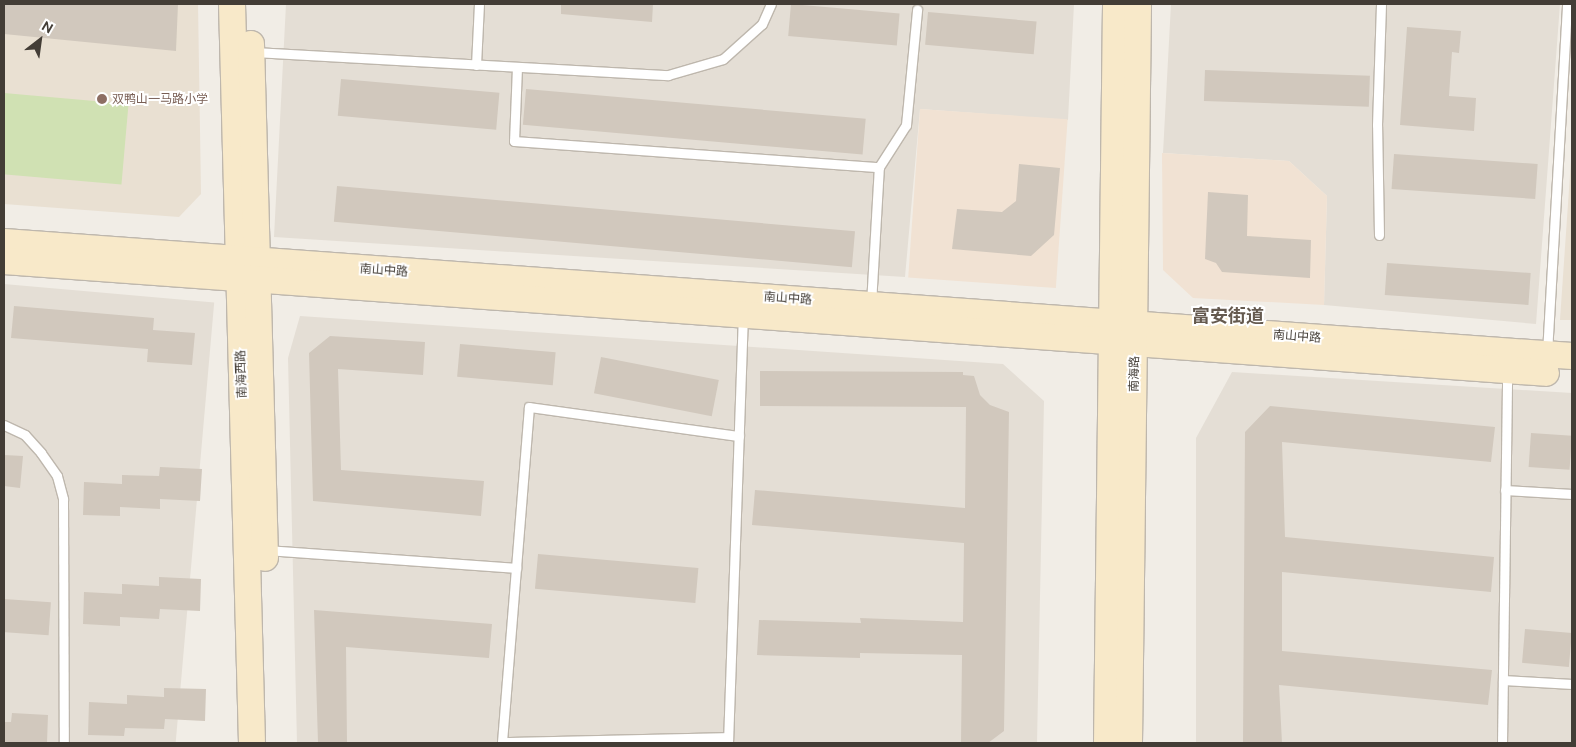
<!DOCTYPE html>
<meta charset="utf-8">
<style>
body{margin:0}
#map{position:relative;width:1576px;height:747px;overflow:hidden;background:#f1ede6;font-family:Ubuntu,"Noto Sans SC",sans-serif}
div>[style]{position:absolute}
.residential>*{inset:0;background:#e4ded5;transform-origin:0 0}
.commercial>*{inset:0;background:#f1e2d3;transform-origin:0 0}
.education>*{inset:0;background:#e9e0d2}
.green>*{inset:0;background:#d0e1b3;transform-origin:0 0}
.building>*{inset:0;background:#d1c8bd;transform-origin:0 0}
.roads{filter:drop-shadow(1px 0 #beb7ad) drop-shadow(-1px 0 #beb7ad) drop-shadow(0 1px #beb7ad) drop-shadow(0 -1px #beb7ad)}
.lane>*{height:9px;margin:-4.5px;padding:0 4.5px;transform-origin:4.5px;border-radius:4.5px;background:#fff}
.secondary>*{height:26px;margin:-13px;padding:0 13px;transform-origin:13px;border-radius:13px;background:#f8e9c9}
.dots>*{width:14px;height:14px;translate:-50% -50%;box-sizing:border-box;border:2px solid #fff;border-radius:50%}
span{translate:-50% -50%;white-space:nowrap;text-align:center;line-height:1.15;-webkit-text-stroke:4px #fff;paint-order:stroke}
.education-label{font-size:12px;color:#785e54}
.left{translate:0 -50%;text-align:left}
.street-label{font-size:12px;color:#433d36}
.district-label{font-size:18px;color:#655a4f;font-weight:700}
.frame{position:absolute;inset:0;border:5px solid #433d36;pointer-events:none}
.north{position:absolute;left:15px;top:15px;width:50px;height:50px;-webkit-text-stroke:4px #fff;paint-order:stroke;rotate:30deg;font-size:14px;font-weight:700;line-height:20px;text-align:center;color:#433d36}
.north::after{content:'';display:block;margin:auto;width:18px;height:22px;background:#433d36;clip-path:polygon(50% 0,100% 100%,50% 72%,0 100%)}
</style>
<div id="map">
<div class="residential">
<i style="clip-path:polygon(286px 4px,1074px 4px,1068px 120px,920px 109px,905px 277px,274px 237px)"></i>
<i style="clip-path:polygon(1171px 4px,1560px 4px,1536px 324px,1324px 305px,1327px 196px,1289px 161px,1163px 153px)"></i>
<i style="left:4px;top:284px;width:211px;height:459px;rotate:5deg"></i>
<i style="clip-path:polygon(300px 316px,1003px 364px,1044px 401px,1037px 743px,297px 743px,288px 358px)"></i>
<i style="clip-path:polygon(1232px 372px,1572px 393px,1572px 743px,1196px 743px,1196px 438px)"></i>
</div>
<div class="commercial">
<i style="left:920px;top:109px;width:148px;height:169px;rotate:4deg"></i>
<i style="clip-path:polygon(1162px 153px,1289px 161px,1327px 196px,1324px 305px,1193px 298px,1163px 270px)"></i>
</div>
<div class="education">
<i style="clip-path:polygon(4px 4px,198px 4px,201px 194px,179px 217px,4px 204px)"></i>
<i style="clip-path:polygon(1572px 146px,1572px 320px,1560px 320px)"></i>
</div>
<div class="green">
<i style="left:4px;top:93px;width:125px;height:81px;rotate:5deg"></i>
</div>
<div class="building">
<i style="clip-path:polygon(4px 4px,178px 4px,176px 51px,4px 34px)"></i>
<i style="clip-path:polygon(561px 4px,653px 4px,652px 22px,561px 14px)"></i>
<i style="left:791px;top:4px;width:109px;height:32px;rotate:5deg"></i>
<i style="left:928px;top:12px;width:109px;height:33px;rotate:5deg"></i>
<i style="clip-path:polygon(1407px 27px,1461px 31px,1459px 53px,1452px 52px,1449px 96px,1476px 98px,1474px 131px,1400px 125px)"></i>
<i style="left:1205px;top:70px;width:165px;height:31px;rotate:2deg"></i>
<i style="left:341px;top:79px;width:159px;height:37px;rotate:5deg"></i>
<i style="left:526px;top:89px;width:341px;height:36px;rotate:5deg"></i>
<i style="left:1394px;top:154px;width:144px;height:35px;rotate:4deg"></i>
<i style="clip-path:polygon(1019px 164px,1060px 168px,1054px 235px,1031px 256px,952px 249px,957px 209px,1002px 212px,1016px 201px)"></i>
<i style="left:337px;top:186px;width:520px;height:36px;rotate:5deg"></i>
<i style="clip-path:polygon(1208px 192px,1248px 195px,1247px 236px,1311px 240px,1310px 278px,1222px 272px,1216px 263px,1205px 259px)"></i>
<i style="left:1387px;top:263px;width:144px;height:32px;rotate:4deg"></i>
<i style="clip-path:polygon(14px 306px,154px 318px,153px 330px,195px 333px,192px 365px,147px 362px,148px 349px,11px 338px)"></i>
<i style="clip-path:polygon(330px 336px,425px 342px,423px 375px,338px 369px,341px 470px,484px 481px,481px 516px,313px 501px,309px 353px)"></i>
<i style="left:460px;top:344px;width:96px;height:33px;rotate:5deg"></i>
<i style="left:601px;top:357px;width:120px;height:37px;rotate:11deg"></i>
<i style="clip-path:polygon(760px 371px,963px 372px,963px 375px,974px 376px,980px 395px,990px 405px,1009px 412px,1004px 731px,988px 743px,961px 743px,962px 655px,860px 653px,860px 658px,757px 655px,759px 620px,861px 623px,860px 618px,963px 622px,964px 543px,752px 525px,755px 490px,965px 508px,966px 407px,760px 406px)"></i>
<i style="clip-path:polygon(1270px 406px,1495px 427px,1491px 462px,1282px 442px,1285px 537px,1494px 557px,1491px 592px,1282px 572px,1282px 651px,1492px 670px,1488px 705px,1279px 685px,1282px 743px,1243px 743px,1245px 432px)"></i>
<i style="left:1531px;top:433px;width:41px;height:34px;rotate:4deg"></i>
<i style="clip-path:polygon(4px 455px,23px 456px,20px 488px,4px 486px)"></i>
<i style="clip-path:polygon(160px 467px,202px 469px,200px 501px,160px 499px,160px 509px,120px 507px,120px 516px,83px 515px,84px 482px,122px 484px,122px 475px,159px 476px)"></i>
<i style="left:538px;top:554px;width:161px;height:35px;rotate:5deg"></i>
<i style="clip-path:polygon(159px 577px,201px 579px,200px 611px,160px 609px,159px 619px,120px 617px,120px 626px,83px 624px,84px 592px,122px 594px,122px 584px,159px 586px)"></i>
<i style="left:4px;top:599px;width:47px;height:33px;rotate:4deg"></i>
<i style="clip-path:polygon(314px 610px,492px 624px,489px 658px,346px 647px,347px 743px,318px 743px)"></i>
<i style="left:1525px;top:629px;width:47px;height:34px;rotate:5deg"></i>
<i style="clip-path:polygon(164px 688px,206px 689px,205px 721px,165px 719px,164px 729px,125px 728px,124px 736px,88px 735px,89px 702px,127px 704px,127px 695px,164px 697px)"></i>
<i style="clip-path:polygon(12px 713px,48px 715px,47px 743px,4px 743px,4px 722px,11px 722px)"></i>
</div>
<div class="roads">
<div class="lane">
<i style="left:254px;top:52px;width:415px;rotate:3.2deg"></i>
<i style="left:668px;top:75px;width:57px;rotate:-16.2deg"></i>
<i style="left:723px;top:59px;width:52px;rotate:-41.9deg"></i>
<i style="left:762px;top:24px;width:22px;rotate:-66deg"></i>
<i style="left:476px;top:65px;width:61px;rotate:-87.2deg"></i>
<i style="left:517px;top:67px;width:74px;rotate:92.3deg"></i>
<i style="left:514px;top:141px;width:366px;rotate:4.1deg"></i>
<i style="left:879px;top:167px;width:50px;rotate:-57.3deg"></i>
<i style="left:906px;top:125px;width:116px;rotate:-84.5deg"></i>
<i style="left:1379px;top:235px;width:110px;rotate:-91deg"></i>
<i style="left:1377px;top:125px;width:121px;rotate:-88.1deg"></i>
<i style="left:871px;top:304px;width:137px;rotate:-86.7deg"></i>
<i style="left:1547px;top:353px;width:350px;rotate:-86.7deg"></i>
<i style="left:4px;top:425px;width:23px;rotate:25deg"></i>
<i style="left:25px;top:435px;width:24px;rotate:48deg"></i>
<i style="left:41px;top:453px;width:28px;rotate:55deg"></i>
<i style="left:57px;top:476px;width:24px;rotate:75deg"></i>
<i style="left:63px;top:499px;width:244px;rotate:89.8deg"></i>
<i style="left:1505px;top:490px;width:67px;rotate:3.4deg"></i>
<i style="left:267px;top:550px;width:250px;rotate:4.1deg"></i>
<i style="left:1503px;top:680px;width:69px;rotate:3.3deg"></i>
<i style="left:728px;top:737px;width:226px;rotate:178.7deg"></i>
<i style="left:502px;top:742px;width:336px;rotate:-85.4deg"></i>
<i style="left:529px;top:407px;width:212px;rotate:7.9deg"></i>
<i style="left:728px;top:743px;width:426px;rotate:-88deg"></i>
<i style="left:1502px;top:743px;width:370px;rotate:-89.2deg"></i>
</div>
<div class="secondary">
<i style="left:232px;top:4px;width:739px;rotate:88.45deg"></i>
<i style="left:251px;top:44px;width:514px;rotate:88.44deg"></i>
<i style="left:4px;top:242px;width:1572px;rotate:4.16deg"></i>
<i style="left:4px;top:261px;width:1546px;rotate:4.15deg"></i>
<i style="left:1107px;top:743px;width:739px;rotate:-89.3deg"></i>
<i style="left:1129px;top:743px;width:739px;rotate:-89.3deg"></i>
</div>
</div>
<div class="dots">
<i style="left:102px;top:99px;background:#8d6e63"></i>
</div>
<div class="education-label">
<span class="left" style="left:112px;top:99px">双鸭山一马路小学</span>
</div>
<div class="street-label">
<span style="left:384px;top:270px;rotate:4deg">南山中路</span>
<span style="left:788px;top:298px;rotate:4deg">南山中路</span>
<span style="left:1297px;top:336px;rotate:4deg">南山中路</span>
<span style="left:241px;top:374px;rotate:-92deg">南海西路</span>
<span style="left:1134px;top:374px;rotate:-89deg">南海路</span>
</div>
<div class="district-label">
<span style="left:1228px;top:315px">富安街道</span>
</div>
<div class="frame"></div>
<div class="north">N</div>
</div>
